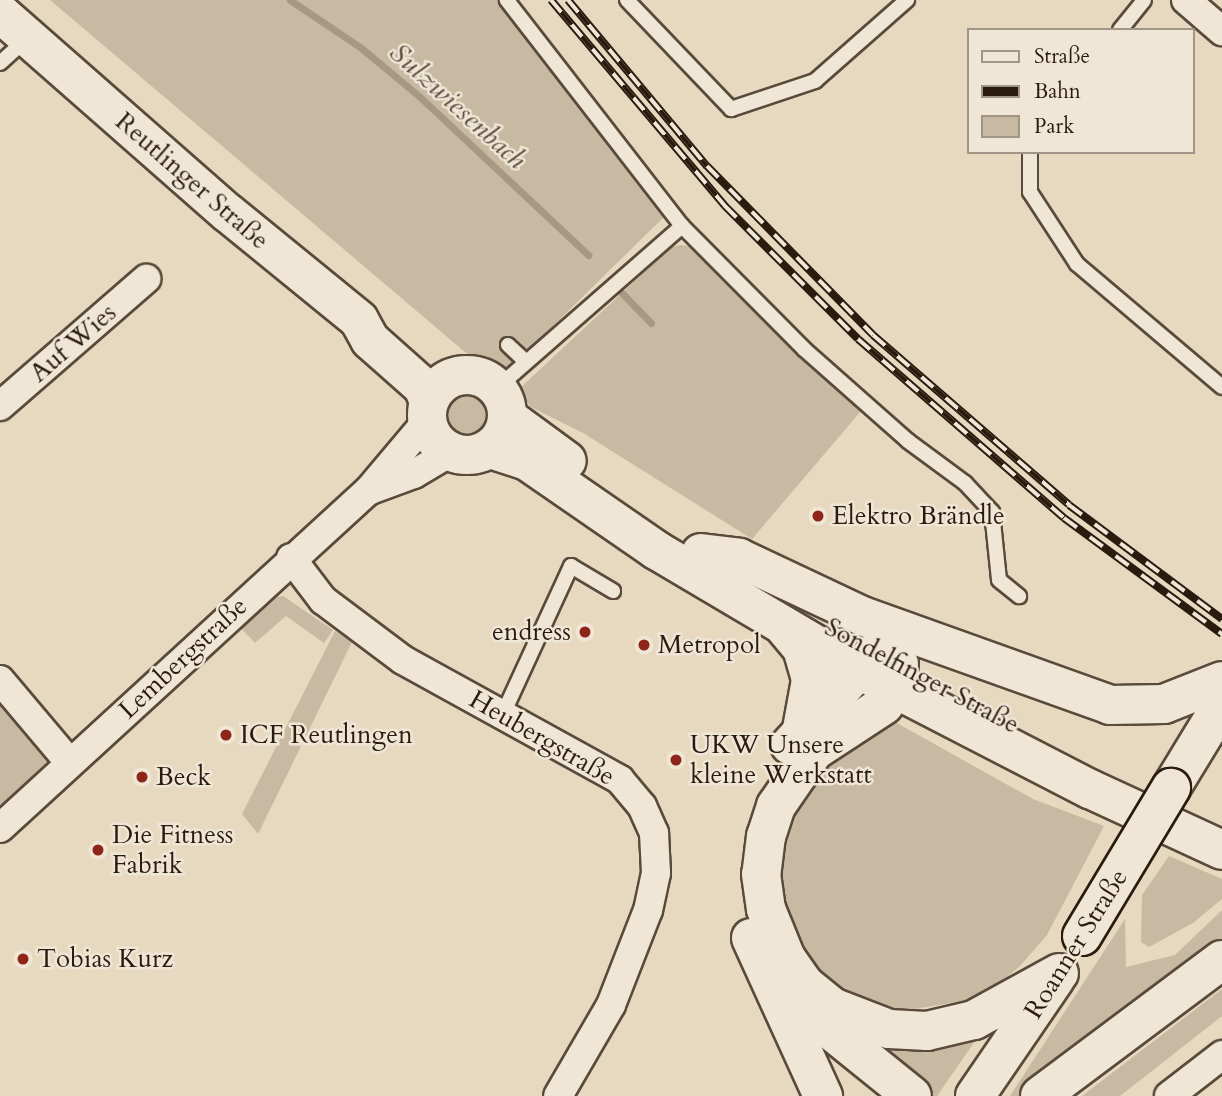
<!DOCTYPE html>
<meta charset="utf-8">
<style>
body{margin:0}
#map{position:relative;width:1222px;height:1096px;overflow:hidden;background:#e7d9c0;font-family:Cardo,serif}
div>[style]{position:absolute}
.green>*{inset:0;background:#c7b9a2}
.round{border-radius:50%}
.stream>*{height:7px;margin:-3.5px;padding:0 3.5px;transform-origin:3.5px;border-radius:3.5px;background:#a79884}
.roads{filter:drop-shadow(2px 0 #594a3b) drop-shadow(-2px 0 #594a3b) drop-shadow(0 2px #594a3b) drop-shadow(0 -2px #594a3b)}
.lane>*{height:14px;margin:-7px;padding:0 7px;transform-origin:7px;border-radius:7px;background:#efe6d6}
.street>*{height:28px;margin:-14px;padding:0 14px;transform-origin:14px;border-radius:14px;background:#efe6d6}
.secondary>*{height:38px;margin:-19px;padding:0 19px;transform-origin:19px;border-radius:19px;background:#efe6d6}
.secondary>.ring{margin:-19px;padding:0;box-sizing:content-box;background:none;border:38px solid #efe6d6;border-radius:50%}
.rail>*{height:8px;margin-top:-4px;transform-origin:0;background:repeating-linear-gradient(90deg,#efe6d6 0 16px,#2a1b0f 0 32px);box-sizing:border-box;border-block:2px solid #2a1b0f}
.bridges{filter:drop-shadow(2px 0 #2a1b0f) drop-shadow(-2px 0 #2a1b0f) drop-shadow(0 2px #2a1b0f) drop-shadow(0 -2px #2a1b0f)}
.secondary-bridge>*{height:38px;margin:-19px;padding:0 19px;transform-origin:19px;border-radius:19px;background:#efe6d6}
.dots>*{width:19px;height:19px;translate:-50% -50%;box-sizing:border-box;border:4px solid #efe6d6;border-radius:50%}
span{translate:-50% -50%;white-space:nowrap;text-align:center;line-height:1.15;-webkit-text-stroke:5px #efe6d6;paint-order:stroke}
.street-label{font-size:26px;color:#2a1b0f}
.poi-label{font-size:26px;color:#2a1b0f}
.left{translate:0 -50%;text-align:left}
.right{translate:-100% -50%;text-align:right}
.water-label{font-size:28px;color:#5c4d3e;font-style:italic}
.legend{position:absolute;left:967px;top:28px;width:228px;height:126px;box-sizing:border-box;background:#efe6d6;border:2px solid #a09586;margin:0;padding:9px 12px;list-style:none;font-size:21px;color:#2a1b0f}
.legend li{display:flex;align-items:center;gap:14px;height:35px}
.legend b{width:35px;border:2px solid #a09586}
</style>
<div id="map">
<div class="green">
<i style="clip-path:polygon(50px 0,506px 0,673px 208px,498px 380px)"></i>
<i style="clip-path:polygon(681px 245px,692px 247px,861px 411px,752px 539px,583px 433px,531px 407px,517px 391px,671px 247px)"></i>
<i class="round" style="left:442px;top:392px;width:46px;height:46px"></i>
<i style="clip-path:polygon(283px 596px,333px 630px,324px 643px,286px 616px,255px 643px,239px 626px,263px 600px)"></i>
<i style="clip-path:polygon(335px 631px,352px 642px,258px 834px,242px 814px)"></i>
<i style="clip-path:polygon(0 706px,52px 762px,0 810px)"></i>
<i style="clip-path:polygon(895px 722px,1033px 799px,1104px 826px,1047px 935px,1019px 967px,997px 985px,964px 1001px,889px 1013px,838px 995px,785px 933px,774px 841px,799px 787px,846px 747px)"></i>
<i style="clip-path:polygon(1169px 856px,1222px 879px,1222px 899px,1193px 923px,1149px 947px,1141px 942px,1142px 895px)"></i>
<i style="clip-path:polygon(750px 875px,832px 1014px,989px 1021px,937px 1096px,925px 1096px,809px 1002px)"></i>
<i style="clip-path:polygon(1222px 910px,1222px 945px,1032px 1096px,1010px 1096px,1125px 919px,1126px 967px,1175px 955px)"></i>
<i style="clip-path:polygon(1222px 989px,1222px 1016px,1120px 1096px,1082px 1096px)"></i>
</div>
<div class="stream">
<i style="left:290px;top:0;width:84px;rotate:33.9deg"></i>
<i style="left:360px;top:47px;width:78px;rotate:39.8deg"></i>
<i style="left:420px;top:97px;width:231px;rotate:43.2deg"></i>
<i style="left:619px;top:290px;width:46px;rotate:45.9deg"></i>
</div>
<div class="roads">
<div class="lane">
<i style="left:627px;top:0;width:151px;rotate:46.3deg"></i>
<i style="left:731px;top:109px;width:89px;rotate:-18.4deg"></i>
<i style="left:815px;top:81px;width:123px;rotate:-41.4deg"></i>
<i style="left:1120px;top:30px;width:38px;rotate:-51deg"></i>
<i style="left:0;top:63px;width:36px;rotate:-42deg"></i>
<i style="left:1030px;top:152px;width:40px;rotate:90deg"></i>
<i style="left:1030px;top:192px;width:86px;rotate:56.9deg"></i>
<i style="left:1077px;top:264px;width:190px;rotate:40.3deg"></i>
<i style="left:682px;top:226px;width:173px;rotate:45.2deg"></i>
<i style="left:804px;top:349px;width:139px;rotate:41.5deg"></i>
<i style="left:908px;top:441px;width:71px;rotate:36.4deg"></i>
<i style="left:965px;top:483px;width:40px;rotate:47deg"></i>
<i style="left:992px;top:512px;width:68px;rotate:84.1deg"></i>
<i style="left:999px;top:580px;width:26px;rotate:39deg"></i>
<i style="left:508px;top:345px;width:25px;rotate:43deg"></i>
<i style="left:497px;top:388px;width:246px;rotate:-41.2deg"></i>
<i style="left:682px;top:226px;width:286px;rotate:-127.8deg"></i>
<i style="left:503px;top:714px;width:163px;rotate:-65.3deg"></i>
<i style="left:571px;top:566px;width:49px;rotate:30.8deg"></i>
</div>
<div class="street">
<i style="left:1186px;top:0;width:48px;rotate:40.7deg"></i>
<i style="left:0;top:406px;width:194px;rotate:-41deg"></i>
<i style="left:370px;top:490px;width:47px;rotate:-20deg"></i>
<i style="left:414px;top:474px;width:43px;rotate:-30.7deg"></i>
<i style="left:291px;top:558px;width:53px;rotate:52.7deg"></i>
<i style="left:323px;top:600px;width:100px;rotate:36.9deg"></i>
<i style="left:403px;top:660px;width:248px;rotate:28.9deg"></i>
<i style="left:620px;top:780px;width:34px;rotate:50deg"></i>
<i style="left:642px;top:806px;width:30px;rotate:66deg"></i>
<i style="left:654px;top:833px;width:40px;rotate:87.1deg"></i>
<i style="left:656px;top:873px;width:38px;rotate:102deg"></i>
<i style="left:648px;top:910px;width:102px;rotate:111.3deg"></i>
<i style="left:611px;top:1005px;width:105px;rotate:120.2deg"></i>
<i style="left:0;top:680px;width:107px;rotate:49.9deg"></i>
<i style="left:0;top:828px;width:499px;rotate:-42.5deg"></i>
<i style="left:368px;top:491px;width:92px;rotate:-49.9deg"></i>
<i style="left:1169px;top:1096px;width:67px;rotate:-37.7deg"></i>
</div>
<div class="secondary">
<i style="left:0;top:13px;width:303px;rotate:41.3deg"></i>
<i style="left:228px;top:213px;width:169px;rotate:39.2deg"></i>
<i style="left:359px;top:320px;width:23px;rotate:61deg"></i>
<i style="left:370px;top:340px;width:71px;rotate:41.6deg"></i>
<i style="left:423px;top:387px;width:16px;rotate:68deg"></i>
<i class="ring" style="left:427px;top:375px;width:42px;height:42px"></i>
<i style="left:507px;top:417px;width:74px;rotate:36.3deg"></i>
<i style="left:490px;top:449px;width:39px;rotate:18deg"></i>
<i style="left:527px;top:461px;width:157px;rotate:34.6deg"></i>
<i style="left:656px;top:550px;width:236px;rotate:30.6deg"></i>
<i style="left:859px;top:670px;width:260px;rotate:27.3deg"></i>
<i style="left:1090px;top:789px;width:145px;rotate:24.8deg"></i>
<i style="left:701px;top:553px;width:38px;rotate:7deg"></i>
<i style="left:739px;top:558px;width:136px;rotate:25.2deg"></i>
<i style="left:862px;top:616px;width:263px;rotate:19.7deg"></i>
<i style="left:1110px;top:705px;width:54px;rotate:-1.1deg"></i>
<i style="left:1164px;top:704px;width:62px;rotate:-21.6deg"></i>
<i style="left:785px;top:628px;width:26px;rotate:50deg"></i>
<i style="left:802px;top:648px;width:33px;rotate:74deg"></i>
<i style="left:811px;top:680px;width:50px;rotate:100.4deg"></i>
<i style="left:899px;top:664px;width:25px;rotate:99deg"></i>
<i style="left:895px;top:689px;width:19px;rotate:125deg"></i>
<i style="left:884px;top:705px;width:84px;rotate:146.7deg"></i>
<i style="left:814px;top:751px;width:67px;rotate:124.6deg"></i>
<i style="left:776px;top:806px;width:32px;rotate:108deg"></i>
<i style="left:766px;top:836px;width:38px;rotate:97deg"></i>
<i style="left:761px;top:874px;width:35px;rotate:82deg"></i>
<i style="left:766px;top:909px;width:53px;rotate:67.8deg"></i>
<i style="left:786px;top:958px;width:32px;rotate:55deg"></i>
<i style="left:804px;top:984px;width:36px;rotate:39deg"></i>
<i style="left:832px;top:1007px;width:61px;rotate:21.1deg"></i>
<i style="left:889px;top:1029px;width:38px;rotate:3deg"></i>
<i style="left:927px;top:1031px;width:48px;rotate:-13.2deg"></i>
<i style="left:974px;top:1020px;width:97px;rotate:-28.9deg"></i>
<i style="left:790px;top:745px;width:127px;rotate:-47.5deg"></i>
<i style="left:1171px;top:788px;width:98px;rotate:-58.7deg"></i>
<i style="left:751px;top:938px;width:174px;rotate:65.5deg"></i>
<i style="left:813px;top:1016px;width:127px;rotate:38.9deg"></i>
<i style="left:975px;top:1096px;width:142px;rotate:-55.6deg"></i>
<i style="left:1040px;top:1096px;width:227px;rotate:-36.8deg"></i>
</div>
</div>
<div class="rail">
<i style="left:551px;top:0;width:270px;rotate:49.8deg"></i>
<i style="left:725px;top:206px;width:188px;rotate:45deg"></i>
<i style="left:858px;top:339px;width:273px;rotate:41deg"></i>
<i style="left:1064px;top:518px;width:196px;rotate:36.3deg"></i>
<i style="left:568px;top:0;width:217px;rotate:50.1deg"></i>
<i style="left:707px;top:166px;width:237px;rotate:45.5deg"></i>
<i style="left:873px;top:335px;width:259px;rotate:40.9deg"></i>
<i style="left:1069px;top:505px;width:191px;rotate:36.7deg"></i>
</div>
<div class="bridges">
<div class="secondary-bridge">
<i style="left:1082px;top:936px;width:173px;rotate:-59deg"></i>
</div>
</div>
<div class="dots">
<i style="left:818px;top:516px;background:#8f2418"></i>
<i style="left:585px;top:632px;background:#8f2418"></i>
<i style="left:644px;top:645px;background:#8f2418"></i>
<i style="left:226px;top:735px;background:#8f2418"></i>
<i style="left:676px;top:760px;background:#8f2418"></i>
<i style="left:142px;top:777px;background:#8f2418"></i>
<i style="left:98px;top:850px;background:#8f2418"></i>
<i style="left:23px;top:959px;background:#8f2418"></i>
</div>
<div class="street-label">
<span style="left:192px;top:181px;rotate:41deg">Reutlinger Straße</span>
<span style="left:73px;top:343px;rotate:-41deg">Auf Wies</span>
<span style="left:183px;top:658px;rotate:-43deg">Lembergstraße</span>
<span style="left:922px;top:676px;rotate:28deg">Sondelfinger Straße</span>
<span style="left:542px;top:738px;rotate:30deg">Heubergstraße</span>
<span style="left:1076px;top:944px;rotate:-58deg">Roanner Straße</span>
</div>
<div class="poi-label">
<span class="left" style="left:832px;top:516px">Elektro Brändle</span>
<span class="right" style="left:571px;top:632px">endress</span>
<span class="left" style="left:658px;top:645px">Metropol</span>
<span class="left" style="left:240px;top:735px">ICF Reutlingen</span>
<span class="left" style="left:690px;top:760px">UKW Unsere<br>kleine Werkstatt</span>
<span class="left" style="left:156px;top:777px">Beck</span>
<span class="left" style="left:112px;top:850px">Die Fitness<br>Fabrik</span>
<span class="left" style="left:37px;top:959px">Tobias Kurz</span>
</div>
<div class="water-label">
<span style="left:458px;top:106px;rotate:42deg">Sulzwiesenbach</span>
</div>
<ul class="legend">
<li><b style="height:9px;background:#efe6d6"></b>Straße</li>
<li><b style="height:9px;background:#2a1b0f"></b>Bahn</li>
<li><b style="height:19px;background:#c7b9a2"></b>Park</li>
</ul>
</div>
